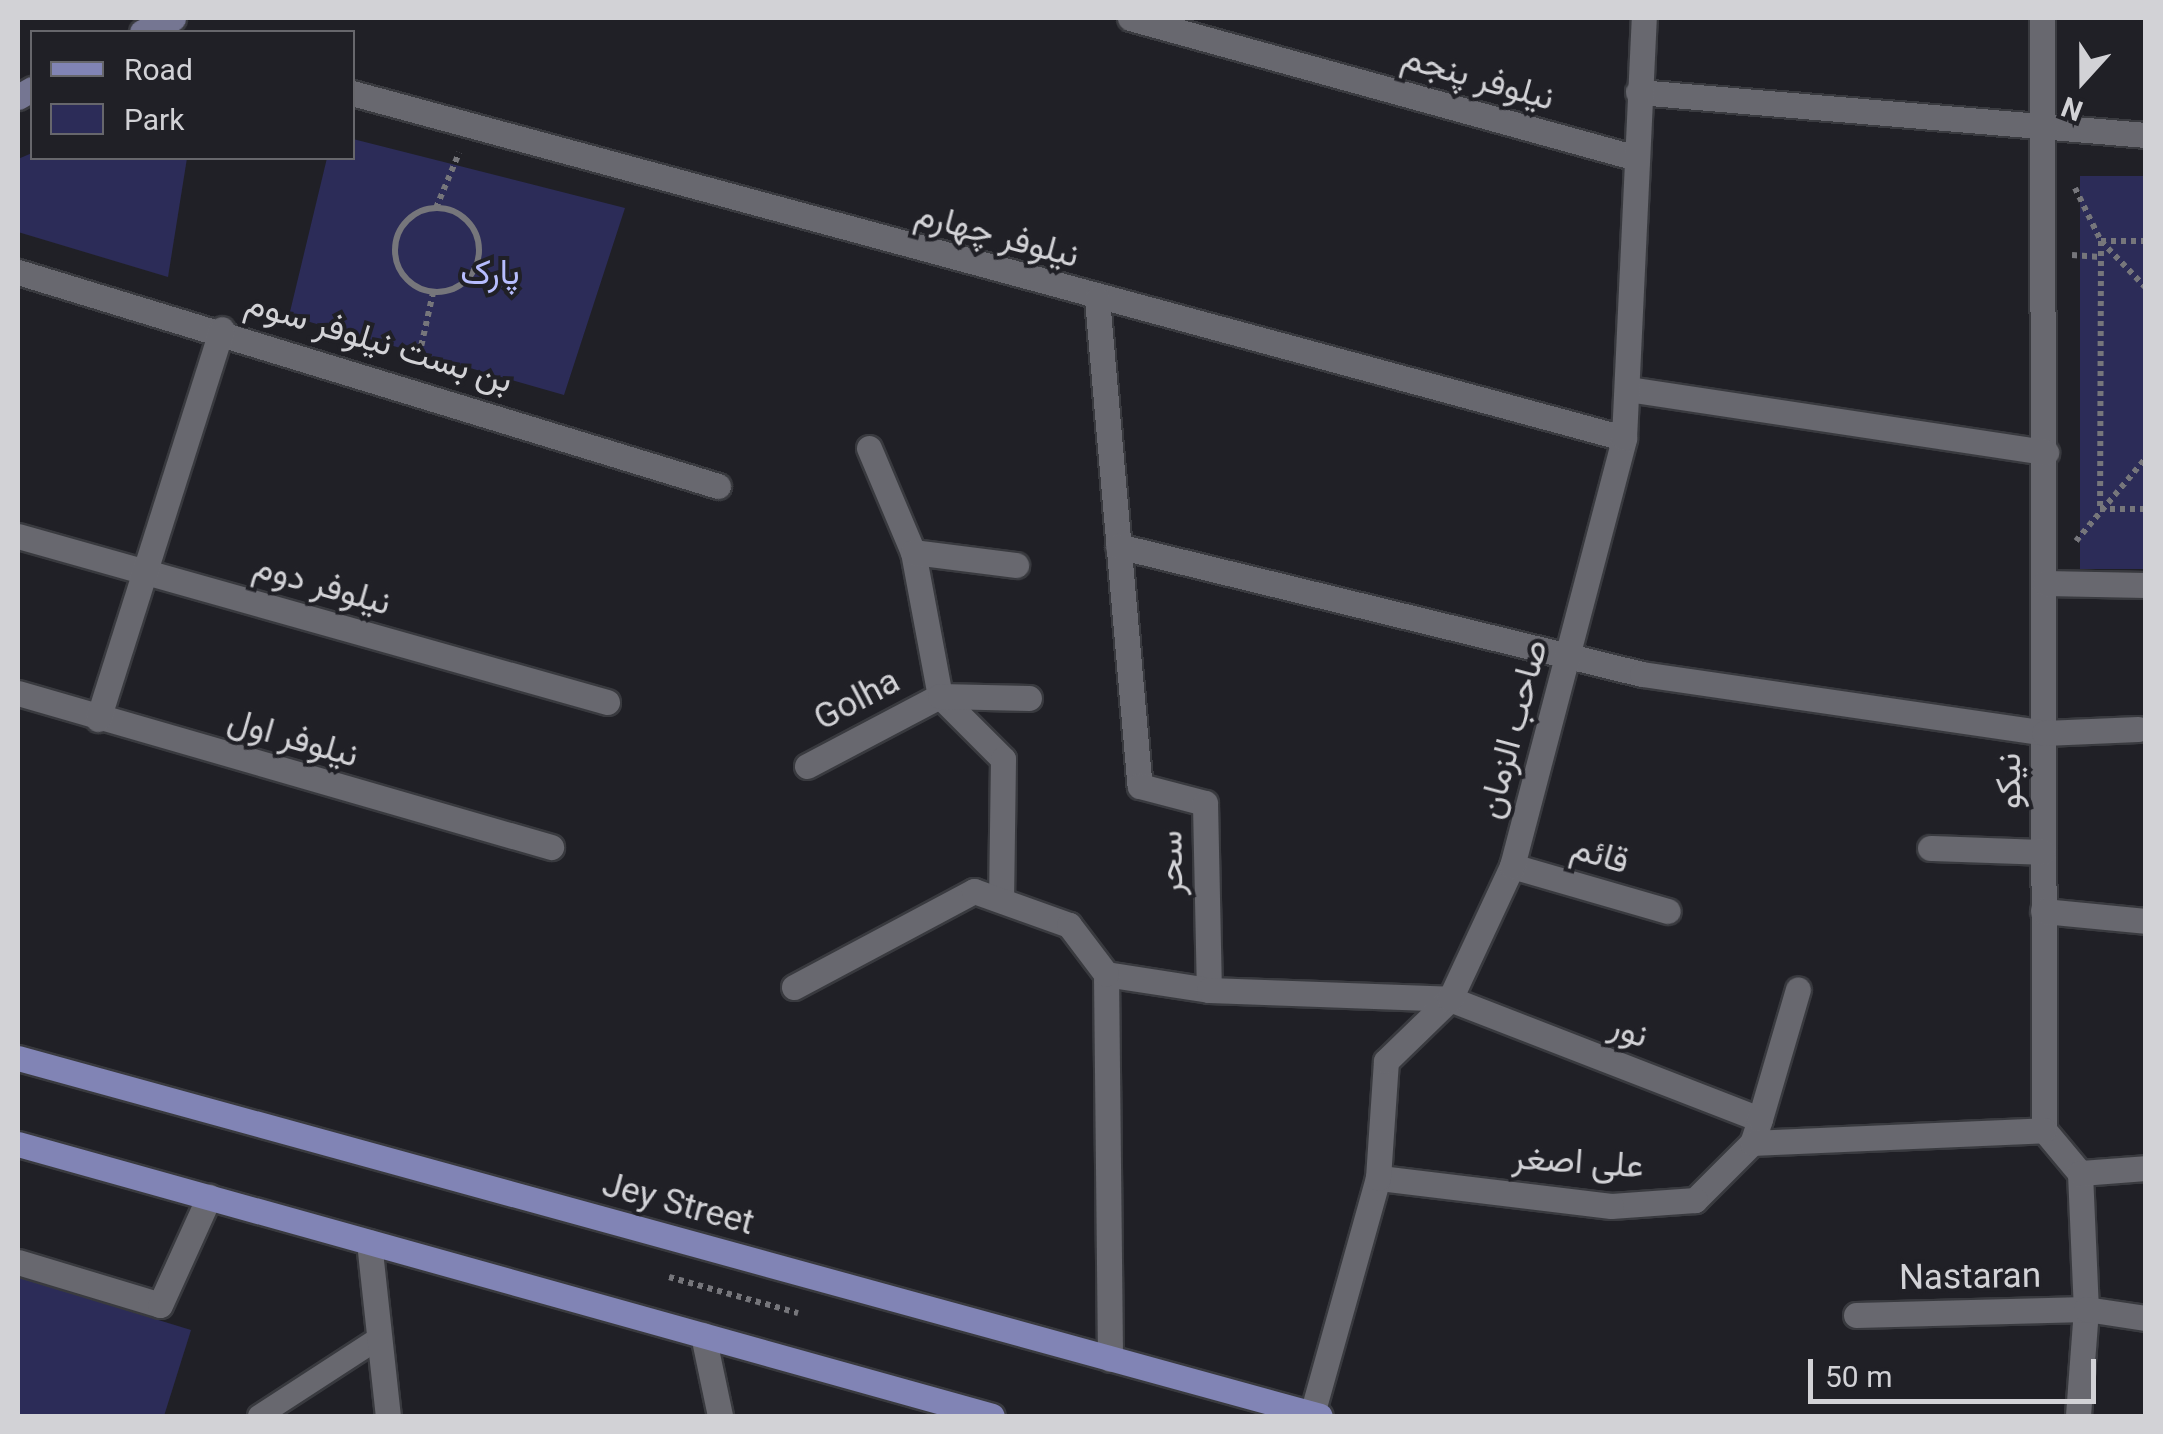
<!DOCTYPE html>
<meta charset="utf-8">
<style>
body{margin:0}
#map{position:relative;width:2163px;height:1434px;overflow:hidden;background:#202026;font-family:Roboto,Vazirmatn,sans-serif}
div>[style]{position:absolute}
.green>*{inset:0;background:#2c2c58;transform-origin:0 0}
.path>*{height:6px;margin-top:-3px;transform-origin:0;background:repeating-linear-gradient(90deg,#76767b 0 5px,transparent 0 10px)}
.path>.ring{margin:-3px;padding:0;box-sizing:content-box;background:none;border:6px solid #76767b;border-radius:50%}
.roads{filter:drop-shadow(2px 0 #393a3f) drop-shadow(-2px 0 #393a3f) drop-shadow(0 2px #393a3f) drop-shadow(0 -2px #393a3f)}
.lane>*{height:22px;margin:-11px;padding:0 11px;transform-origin:11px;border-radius:11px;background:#68686f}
.street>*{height:25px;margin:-12.5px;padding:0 12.5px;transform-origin:12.5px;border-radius:12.5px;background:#68686f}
.secondary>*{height:25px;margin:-12.5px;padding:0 12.5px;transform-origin:12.5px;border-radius:12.5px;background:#757692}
.primary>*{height:25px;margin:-12.5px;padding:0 12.5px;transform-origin:12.5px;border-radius:12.5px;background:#8184b5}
span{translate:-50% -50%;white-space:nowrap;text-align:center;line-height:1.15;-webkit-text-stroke:8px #202026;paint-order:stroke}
.street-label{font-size:35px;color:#d2d2d6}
.park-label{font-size:35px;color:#b7bdfd}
.frame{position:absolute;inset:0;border:20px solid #d2d2d6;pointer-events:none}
.legend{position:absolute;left:30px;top:30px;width:325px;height:130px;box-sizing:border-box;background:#202026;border:2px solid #67676c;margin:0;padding:12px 18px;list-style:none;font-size:30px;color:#d2d2d6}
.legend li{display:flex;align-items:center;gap:20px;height:50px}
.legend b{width:50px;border:2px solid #67676c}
.north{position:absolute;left:2033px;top:30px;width:100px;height:100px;-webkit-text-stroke:8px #202026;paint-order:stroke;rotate:201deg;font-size:28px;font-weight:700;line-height:40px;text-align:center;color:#d2d2d6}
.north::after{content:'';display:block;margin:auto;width:35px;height:45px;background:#d2d2d6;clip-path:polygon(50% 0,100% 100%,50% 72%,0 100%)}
.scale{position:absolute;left:1808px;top:1359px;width:288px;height:45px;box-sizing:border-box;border:5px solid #d2d2d6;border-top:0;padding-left:12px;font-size:30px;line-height:35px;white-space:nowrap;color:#d2d2d6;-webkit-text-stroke:8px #202026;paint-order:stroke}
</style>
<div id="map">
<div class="green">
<i style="clip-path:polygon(353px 139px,625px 208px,564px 395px,289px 316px,327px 158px,352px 158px)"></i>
<i style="clip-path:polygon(32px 153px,187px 158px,168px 277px,18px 232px,18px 159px)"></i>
<i style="left:2145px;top:176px;width:393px;height:65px;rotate:90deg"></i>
<i style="clip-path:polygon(18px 1277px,191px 1330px,164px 1416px,18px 1416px)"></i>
</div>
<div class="path">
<i style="left:2075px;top:188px;width:59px;rotate:63.9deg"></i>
<i style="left:2101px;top:241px;width:65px;rotate:46.2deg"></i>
<i class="ring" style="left:395px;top:208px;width:78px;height:78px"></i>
<i style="left:436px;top:208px;width:60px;rotate:-67.3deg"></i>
<i style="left:2146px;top:241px;width:45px;rotate:180deg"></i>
<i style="left:2101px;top:241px;width:268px;rotate:90.2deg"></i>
<i style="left:2100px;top:509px;width:46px"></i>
<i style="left:2072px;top:255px;width:28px;rotate:4deg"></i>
<i style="left:417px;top:365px;width:74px;rotate:-77.5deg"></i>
<i style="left:2076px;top:541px;width:109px;rotate:-49.9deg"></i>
<i style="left:669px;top:1277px;width:134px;rotate:15.6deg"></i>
</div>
<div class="roads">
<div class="lane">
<i style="left:259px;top:1416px;width:140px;rotate:-33deg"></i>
</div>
<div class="street">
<i style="left:1130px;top:18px;width:522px;rotate:15.45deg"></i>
<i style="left:2042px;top:18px;width:1112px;rotate:89.9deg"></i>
<i style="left:2044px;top:1130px;width:56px;rotate:50.1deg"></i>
<i style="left:2080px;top:1173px;width:136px;rotate:87.5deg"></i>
<i style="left:2086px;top:1309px;width:107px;rotate:94.3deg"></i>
<i style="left:1638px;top:92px;width:510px;rotate:4.84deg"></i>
<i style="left:352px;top:93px;width:1318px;rotate:15.18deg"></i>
<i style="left:18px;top:272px;width:732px;rotate:17deg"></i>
<i style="left:1097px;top:299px;width:489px;rotate:85deg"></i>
<i style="left:1140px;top:786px;width:67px;rotate:14.7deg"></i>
<i style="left:1205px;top:803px;width:187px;rotate:88.8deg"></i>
<i style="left:1209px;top:990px;width:104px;rotate:-171.2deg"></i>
<i style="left:1106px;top:974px;width:385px;rotate:89.4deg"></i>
<i style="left:1628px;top:389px;width:423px;rotate:8.6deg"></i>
<i style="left:869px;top:448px;width:113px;rotate:67.1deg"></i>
<i style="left:913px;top:552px;width:147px;rotate:79.4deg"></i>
<i style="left:940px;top:696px;width:89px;rotate:45deg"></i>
<i style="left:1003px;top:759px;width:141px;rotate:90.8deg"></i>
<i style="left:18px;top:536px;width:612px;rotate:15.74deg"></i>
<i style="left:1118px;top:546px;width:539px;rotate:13.73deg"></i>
<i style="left:1642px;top:674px;width:406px;rotate:8.3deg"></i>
<i style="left:2044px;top:733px;width:94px;rotate:-2.4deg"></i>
<i style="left:913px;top:552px;width:104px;rotate:7.2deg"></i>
<i style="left:2045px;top:583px;width:101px;rotate:1.1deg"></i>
<i style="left:18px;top:693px;width:555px;rotate:16.12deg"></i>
<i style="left:98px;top:719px;width:409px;rotate:-72.4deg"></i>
<i style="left:807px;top:766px;width:150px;rotate:-27.8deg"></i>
<i style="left:940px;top:696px;width:89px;rotate:1.3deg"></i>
<i style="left:1930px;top:848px;width:113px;rotate:2deg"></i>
<i style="left:1512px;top:866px;width:162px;rotate:16.1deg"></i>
<i style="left:2043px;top:911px;width:103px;rotate:5.5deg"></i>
<i style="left:794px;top:987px;width:204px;rotate:-28.1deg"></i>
<i style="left:974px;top:891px;width:101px;rotate:19.7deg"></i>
<i style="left:1069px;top:925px;width:61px;rotate:52.9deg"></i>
<i style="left:1209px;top:990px;width:241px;rotate:2.1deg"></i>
<i style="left:1450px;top:999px;width:332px;rotate:21.2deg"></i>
<i style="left:1760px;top:1119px;width:25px;rotate:108deg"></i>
<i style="left:1752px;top:1143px;width:81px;rotate:135deg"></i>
<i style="left:1695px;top:1200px;width:84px;rotate:175.9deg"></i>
<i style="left:1611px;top:1206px;width:235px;rotate:-173.1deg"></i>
<i style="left:1760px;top:1119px;width:135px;rotate:-73.7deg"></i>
<i style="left:1752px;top:1143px;width:292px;rotate:-2.5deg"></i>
<i style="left:2080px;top:1173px;width:66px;rotate:-4.3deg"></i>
<i style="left:369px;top:1242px;width:175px;rotate:83.8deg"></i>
<i style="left:18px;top:1262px;width:148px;rotate:16.8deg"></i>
<i style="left:160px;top:1305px;width:119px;rotate:-65.6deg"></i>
<i style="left:1856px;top:1315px;width:230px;rotate:-1.5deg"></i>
<i style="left:2086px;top:1309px;width:61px;rotate:8.5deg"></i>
<i style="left:703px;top:1335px;width:83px;rotate:78.1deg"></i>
<i style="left:1312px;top:1414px;width:245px;rotate:-74.4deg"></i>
<i style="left:1378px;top:1178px;width:117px;rotate:-86.1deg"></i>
<i style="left:1386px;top:1061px;width:89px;rotate:-44.1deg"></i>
<i style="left:1450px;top:999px;width:147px;rotate:-65deg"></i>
<i style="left:1512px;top:866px;width:442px;rotate:-75.3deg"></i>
<i style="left:1624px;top:438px;width:420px;rotate:-87.3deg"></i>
</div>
<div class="secondary">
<i style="left:142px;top:32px;width:34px;rotate:-24deg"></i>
<i style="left:18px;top:97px;width:16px;rotate:-30deg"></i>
</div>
<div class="primary">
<i style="left:18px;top:1058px;width:1350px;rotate:15.37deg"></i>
<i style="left:18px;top:1144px;width:1011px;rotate:15.6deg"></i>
</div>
</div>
<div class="street-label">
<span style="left:1478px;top:78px;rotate:16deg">نیلوفر پنجم</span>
<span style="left:997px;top:235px;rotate:15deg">نیلوفر چهارم</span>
<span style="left:379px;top:342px;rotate:17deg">بن بست نیلوفر سوم</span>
<span style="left:322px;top:585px;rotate:16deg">نیلوفر دوم</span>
<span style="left:857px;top:700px;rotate:-28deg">Golha</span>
<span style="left:1513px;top:729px;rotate:-75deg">صاحب الزمان</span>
<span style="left:293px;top:738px;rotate:16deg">نیلوفر اول</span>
<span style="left:2009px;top:781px;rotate:-90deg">نیکو</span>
<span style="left:1600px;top:855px;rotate:16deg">قائم</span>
<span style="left:1171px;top:863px;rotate:-91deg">سحر</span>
<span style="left:1629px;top:1031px;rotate:21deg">نور</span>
<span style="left:1578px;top:1162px;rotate:4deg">علی اصغر</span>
<span style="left:678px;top:1204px;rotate:15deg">Jey Street</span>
<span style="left:1970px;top:1277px;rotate:-1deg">Nastaran</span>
</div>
<div class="park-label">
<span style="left:490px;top:273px">پارک</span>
</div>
<div class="frame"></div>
<ul class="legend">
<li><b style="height:12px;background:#8184b5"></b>Road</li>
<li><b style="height:28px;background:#2c2c58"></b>Park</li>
</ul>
<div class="north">N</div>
<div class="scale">50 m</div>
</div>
